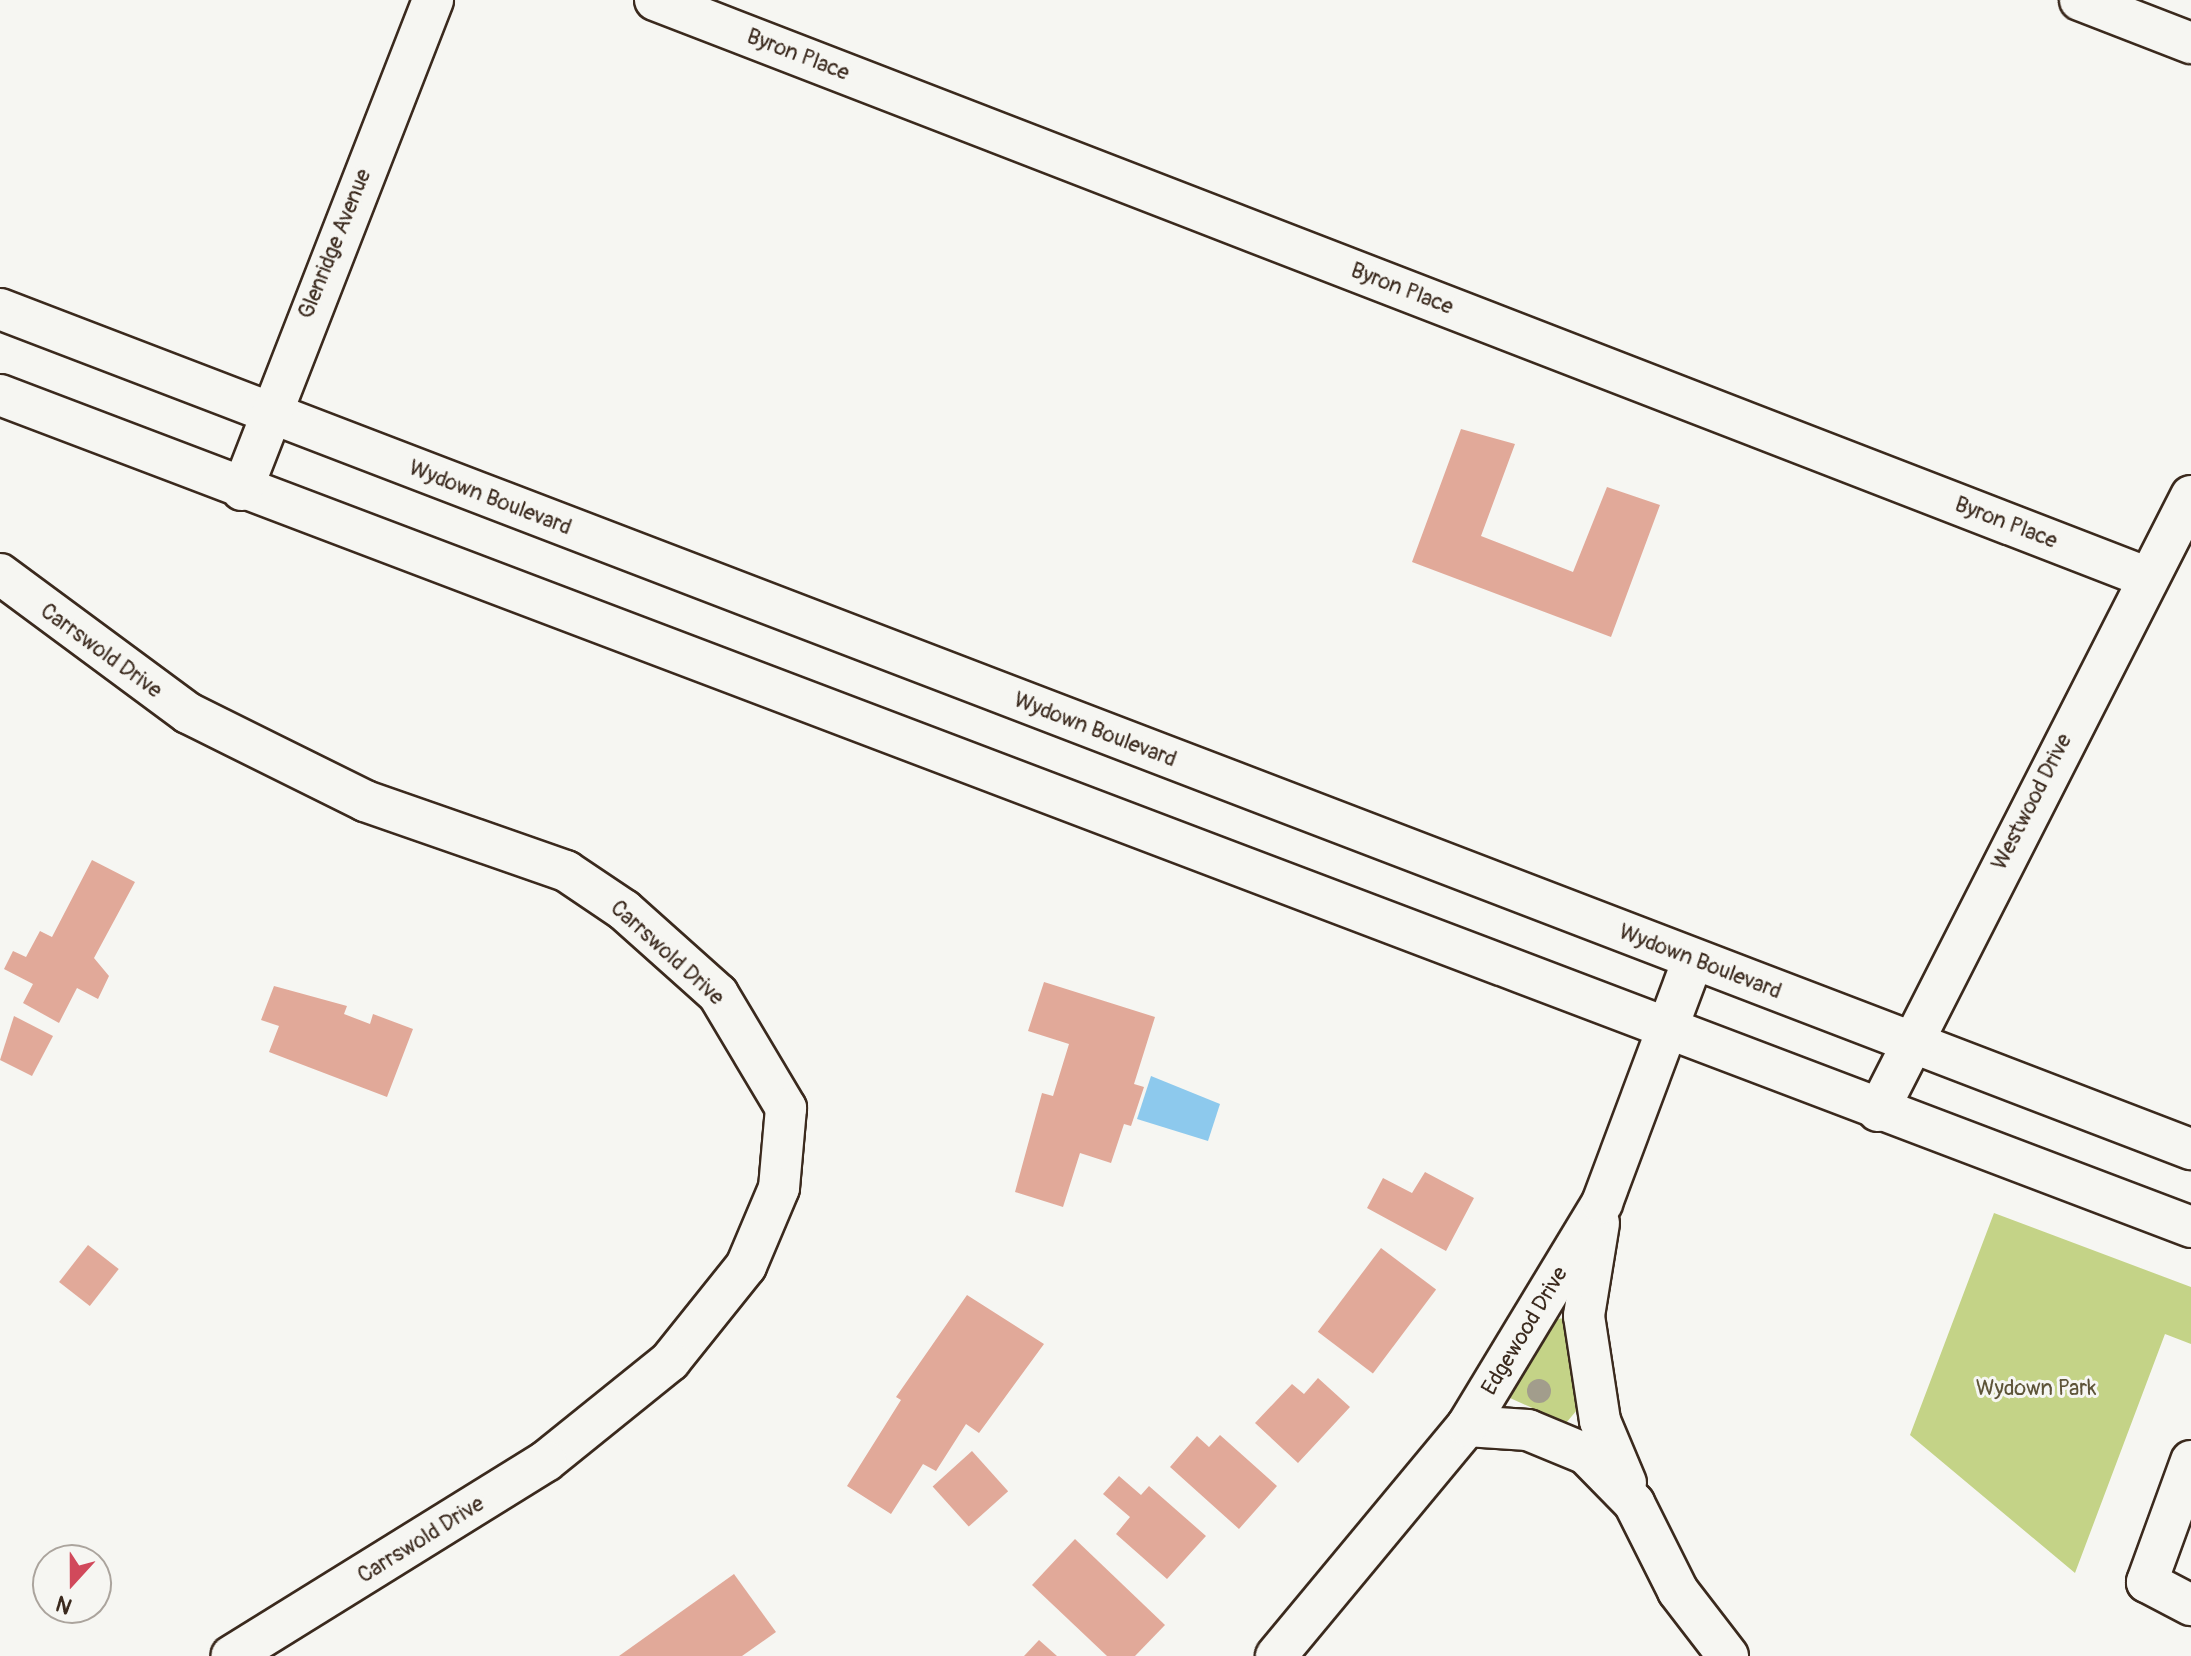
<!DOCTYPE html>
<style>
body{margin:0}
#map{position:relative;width:2191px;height:1656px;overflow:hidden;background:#f6f6f2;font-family:Pangolin,sans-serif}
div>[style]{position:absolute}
.green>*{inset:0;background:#c4d387}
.water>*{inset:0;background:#8dc9ed}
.building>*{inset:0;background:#e1a999;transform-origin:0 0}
.roads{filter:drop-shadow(2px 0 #3b2a1e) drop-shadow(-2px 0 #3b2a1e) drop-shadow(0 2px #3b2a1e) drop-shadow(0 -2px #3b2a1e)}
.minor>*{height:40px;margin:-20px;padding:0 20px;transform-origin:20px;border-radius:20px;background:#f6f6f2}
.trees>*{width:24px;height:24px;margin:-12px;border-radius:50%;background:#a29d8c}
span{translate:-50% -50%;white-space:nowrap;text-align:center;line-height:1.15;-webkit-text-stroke:6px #f6f6f2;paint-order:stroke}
.street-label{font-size:22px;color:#3b2a1e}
.park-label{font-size:22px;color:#5d5438}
.north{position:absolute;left:32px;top:1544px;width:80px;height:80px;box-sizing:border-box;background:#f6f6f2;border:2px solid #aba49d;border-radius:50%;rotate:201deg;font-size:22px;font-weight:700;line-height:32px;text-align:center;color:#3b2a1e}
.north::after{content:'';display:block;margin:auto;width:28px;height:36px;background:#d1495b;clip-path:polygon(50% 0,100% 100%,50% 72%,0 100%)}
</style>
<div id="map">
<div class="green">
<i style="clip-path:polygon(1994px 1213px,2191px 1287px,2191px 1344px,2165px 1334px,2075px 1573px,1910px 1435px)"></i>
<i style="clip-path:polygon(1568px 1318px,1577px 1410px,1566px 1423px,1510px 1398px,1555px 1319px)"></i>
</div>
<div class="water">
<i style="clip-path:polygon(1151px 1076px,1220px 1104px,1208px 1141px,1137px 1119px)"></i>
</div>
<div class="building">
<i style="clip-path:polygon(1461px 429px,1515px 444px,1481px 536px,1573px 572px,1607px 487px,1660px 505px,1611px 637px,1412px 562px)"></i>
<i style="clip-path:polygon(92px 860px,135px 882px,94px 958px,109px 976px,98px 999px,77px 988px,59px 1023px,23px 1003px,33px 984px,4px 969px,13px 951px,26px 957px,40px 931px,52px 937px)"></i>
<i style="clip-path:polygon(1044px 982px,1155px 1017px,1134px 1084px,1144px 1087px,1131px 1126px,1124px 1124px,1111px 1163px,1080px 1153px,1063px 1207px,1015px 1192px,1042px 1093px,1053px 1096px,1069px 1044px,1028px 1031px)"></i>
<i style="clip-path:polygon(274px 986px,347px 1006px,344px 1014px,370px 1024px,373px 1014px,413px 1029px,387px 1097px,269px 1052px,279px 1026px,261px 1020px)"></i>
<i style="clip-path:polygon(14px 1016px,53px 1036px,32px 1076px,0 1060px)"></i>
<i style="clip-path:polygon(1425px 1172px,1474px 1198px,1446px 1251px,1367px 1208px,1383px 1178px,1412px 1193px)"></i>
<i style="left:88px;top:1245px;width:39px;height:47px;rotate:38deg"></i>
<i style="left:1381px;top:1248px;width:69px;height:105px;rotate:37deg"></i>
<i style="clip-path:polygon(967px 1295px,1044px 1344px,979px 1433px,966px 1424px,936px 1471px,923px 1464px,891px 1514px,847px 1486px,901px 1400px,896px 1397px)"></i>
<i style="clip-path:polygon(1318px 1378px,1350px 1407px,1298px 1463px,1255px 1423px,1292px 1384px,1304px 1394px)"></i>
<i style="clip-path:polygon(1220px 1435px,1277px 1486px,1239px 1529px,1170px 1467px,1197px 1436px,1209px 1447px)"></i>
<i style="left:972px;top:1451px;width:54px;height:53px;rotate:48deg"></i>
<i style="clip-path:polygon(1119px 1476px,1141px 1495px,1149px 1486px,1206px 1536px,1167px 1579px,1116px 1534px,1130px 1517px,1103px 1494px)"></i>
<i style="clip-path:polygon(1075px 1539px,1165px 1625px,1135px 1656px,1107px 1656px,1032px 1585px)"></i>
<i style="clip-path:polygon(734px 1574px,776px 1632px,742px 1656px,619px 1656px)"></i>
<i style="clip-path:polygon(1039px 1640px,1057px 1656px,1024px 1656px)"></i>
</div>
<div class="roads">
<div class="minor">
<i style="left:655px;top:0;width:1601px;rotate:21.16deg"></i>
<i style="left:2080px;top:0;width:119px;rotate:21.2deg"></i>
<i style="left:0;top:309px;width:2347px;rotate:20.98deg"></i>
<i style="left:0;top:395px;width:2344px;rotate:20.79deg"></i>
<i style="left:242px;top:490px;width:526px;rotate:-68.7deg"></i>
<i style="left:0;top:574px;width:234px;rotate:36.5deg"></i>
<i style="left:188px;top:713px;width:198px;rotate:26.4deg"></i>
<i style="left:365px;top:801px;width:213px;rotate:19.2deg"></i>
<i style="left:566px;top:871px;width:70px;rotate:33.9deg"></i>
<i style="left:624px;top:910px;width:126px;rotate:41.8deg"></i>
<i style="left:718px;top:994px;width:133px;rotate:59.2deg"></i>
<i style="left:786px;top:1108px;width:80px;rotate:95deg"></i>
<i style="left:779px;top:1188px;width:85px;rotate:112.9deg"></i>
<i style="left:746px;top:1266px;width:122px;rotate:128.7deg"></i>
<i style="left:670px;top:1361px;width:159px;rotate:141.1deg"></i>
<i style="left:546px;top:1461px;width:370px;rotate:148.2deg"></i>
<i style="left:1878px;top:1111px;width:690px;rotate:-63.03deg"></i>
<i style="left:1599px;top:1223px;width:94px;rotate:99.2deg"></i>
<i style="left:1584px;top:1316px;width:106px;rotate:81.3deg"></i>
<i style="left:1600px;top:1421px;width:67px;rotate:67.2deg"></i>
<i style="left:1467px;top:1426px;width:61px;rotate:3.8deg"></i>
<i style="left:1528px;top:1430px;width:63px;rotate:22.5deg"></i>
<i style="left:1586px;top:1454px;width:69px;rotate:45.6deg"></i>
<i style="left:1634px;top:1503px;width:98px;rotate:63.4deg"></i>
<i style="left:1678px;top:1591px;width:82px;rotate:52.4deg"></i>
<i style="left:2191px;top:1461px;width:129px;rotate:110deg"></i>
<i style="left:2147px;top:1582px;width:50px;rotate:27.6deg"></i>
<i style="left:1276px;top:1656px;width:299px;rotate:-50.3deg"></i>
<i style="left:1467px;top:1426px;width:261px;rotate:-58.8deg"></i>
<i style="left:1602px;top:1203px;width:260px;rotate:-69.5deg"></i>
</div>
</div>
<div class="trees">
<i style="left:1539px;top:1391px"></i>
</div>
<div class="street-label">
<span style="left:798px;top:55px;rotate:21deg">Byron Place</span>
<span style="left:335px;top:244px;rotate:-68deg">Glenridge Avenue</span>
<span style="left:1402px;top:289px;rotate:21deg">Byron Place</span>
<span style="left:490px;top:498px;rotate:21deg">Wydown Boulevard</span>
<span style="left:2006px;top:523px;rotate:21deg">Byron Place</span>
<span style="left:101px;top:651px;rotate:36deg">Carrswold Drive</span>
<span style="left:1095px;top:730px;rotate:21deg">Wydown Boulevard</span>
<span style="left:2032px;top:802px;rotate:-63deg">Westwood Drive</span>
<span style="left:667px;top:953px;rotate:42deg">Carrswold Drive</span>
<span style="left:1700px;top:962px;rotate:21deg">Wydown Boulevard</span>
<span style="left:1525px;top:1331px;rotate:-59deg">Edgewood Drive</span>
<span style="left:421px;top:1540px;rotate:-32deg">Carrswold Drive</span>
</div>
<div class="park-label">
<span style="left:2036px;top:1389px">Wydown Park</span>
</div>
<div class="north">N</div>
</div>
